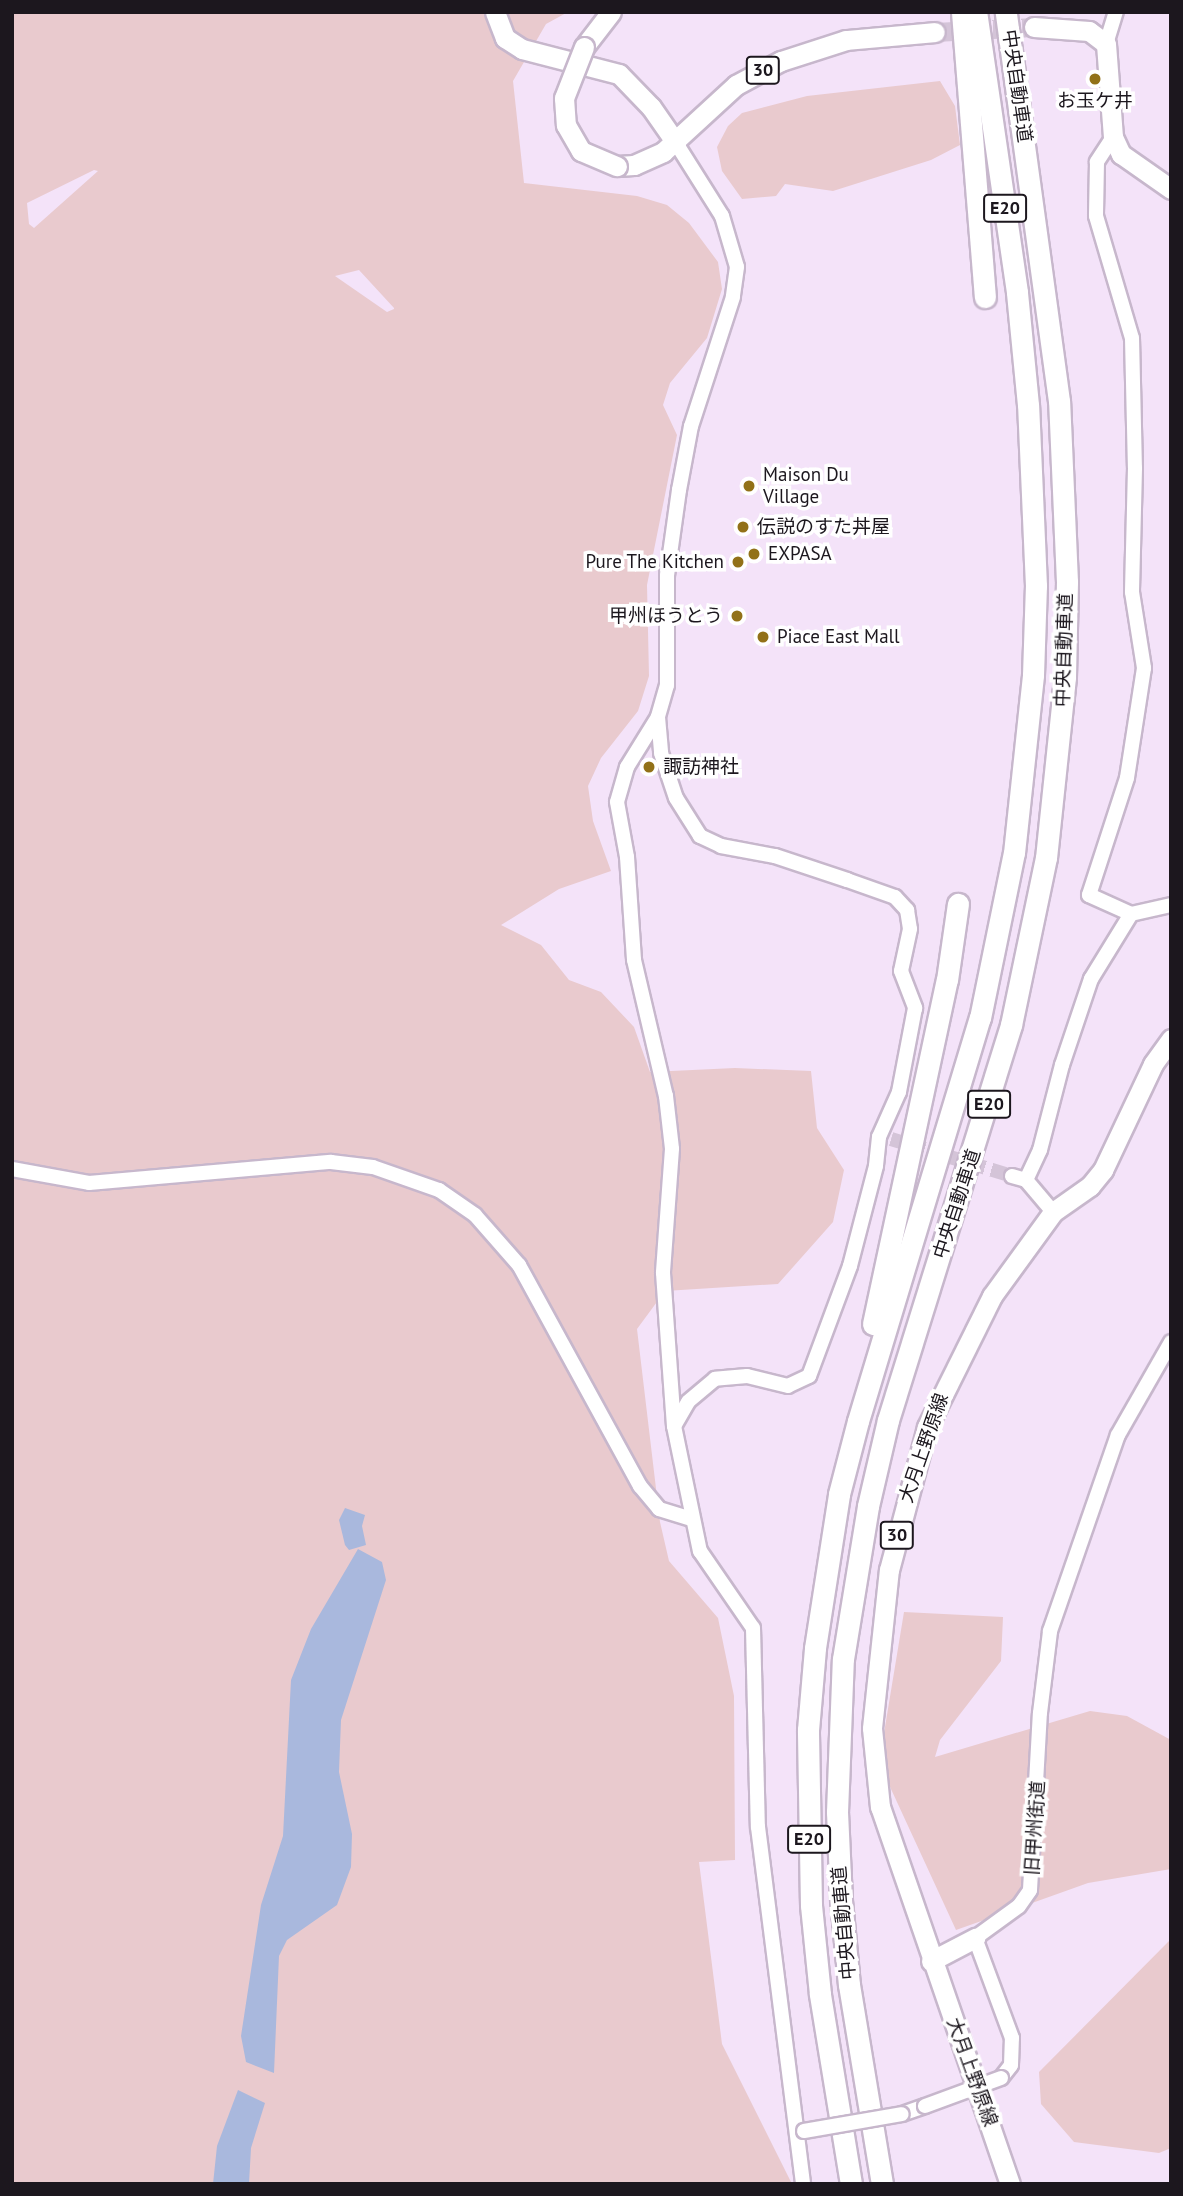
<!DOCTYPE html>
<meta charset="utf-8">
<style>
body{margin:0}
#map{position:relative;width:1183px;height:2196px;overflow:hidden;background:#f4e3f9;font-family:"PT Sans","Noto Sans JP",sans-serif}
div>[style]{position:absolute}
.green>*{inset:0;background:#e9cace}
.water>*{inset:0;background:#a9b8dd}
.minor-tunnel>*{height:14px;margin-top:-7px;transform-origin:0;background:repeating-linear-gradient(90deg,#d4c4d8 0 14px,transparent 0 21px)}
.major-tunnel>*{height:19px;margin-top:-9.5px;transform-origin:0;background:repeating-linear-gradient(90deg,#d4c4d8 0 19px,transparent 0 29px)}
.roads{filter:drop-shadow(2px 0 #c7b7cc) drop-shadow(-2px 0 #c7b7cc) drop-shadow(0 2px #c7b7cc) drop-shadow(0 -2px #c7b7cc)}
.minor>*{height:14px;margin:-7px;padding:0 7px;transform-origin:7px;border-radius:7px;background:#fff}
.major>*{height:19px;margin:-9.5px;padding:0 9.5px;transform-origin:9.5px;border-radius:9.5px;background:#fff}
.highway>*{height:21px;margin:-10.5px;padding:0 10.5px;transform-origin:10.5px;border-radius:10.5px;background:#fff}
.bridges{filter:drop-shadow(2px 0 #c7b7cc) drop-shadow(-2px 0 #c7b7cc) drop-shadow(0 2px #c7b7cc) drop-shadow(0 -2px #c7b7cc)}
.minor-bridge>*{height:14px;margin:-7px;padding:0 7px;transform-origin:7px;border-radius:7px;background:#fff}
.major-bridge>*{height:19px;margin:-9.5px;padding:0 9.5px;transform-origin:9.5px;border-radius:9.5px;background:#fff}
.dots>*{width:19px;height:19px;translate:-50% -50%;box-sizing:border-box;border:4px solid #fff;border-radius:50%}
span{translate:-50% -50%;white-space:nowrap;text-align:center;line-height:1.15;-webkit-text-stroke:7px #fff;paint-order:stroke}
.shield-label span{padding:2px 5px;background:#fff;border:2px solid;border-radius:5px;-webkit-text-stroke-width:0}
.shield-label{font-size:18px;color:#1c171e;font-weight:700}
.street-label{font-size:19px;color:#1c171e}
.poi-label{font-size:19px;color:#1c171e}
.left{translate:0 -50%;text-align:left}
.right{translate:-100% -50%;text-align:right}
.frame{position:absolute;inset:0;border:14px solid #1c171e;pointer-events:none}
</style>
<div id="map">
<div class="green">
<i style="clip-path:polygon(evenodd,12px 12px,568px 12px,546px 24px,513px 81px,524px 183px,637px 196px,667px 205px,689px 223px,718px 262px,722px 289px,707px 338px,670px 383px,663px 405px,677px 435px,647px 585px,649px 676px,638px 711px,601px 758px,588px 786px,593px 821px,611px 871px,559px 889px,501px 925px,541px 945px,569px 980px,601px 992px,634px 1027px,650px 1072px,735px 1068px,811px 1071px,817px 1128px,844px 1170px,833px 1222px,778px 1284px,665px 1291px,637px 1329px,660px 1522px,669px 1561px,718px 1618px,734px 1696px,735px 1860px,699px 1862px,722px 2044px,792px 2184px,12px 2184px,12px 12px,94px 170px,98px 171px,34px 228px,29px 224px,27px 203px,94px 170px,12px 12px,359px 270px,394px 308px,394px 309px,387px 312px,335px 276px,359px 270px)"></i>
<i style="clip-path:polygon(940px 81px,955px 106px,960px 145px,931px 160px,833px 191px,785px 184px,776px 196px,742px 199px,722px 171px,717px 147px,728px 126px,742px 113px,807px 96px)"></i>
<i style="clip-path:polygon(904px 1612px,1003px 1617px,1001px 1661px,940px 1740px,935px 1757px,1090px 1711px,1127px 1716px,1171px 1740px,1171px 1869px,1088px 1883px,956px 1930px,885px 1776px,884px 1733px)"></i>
<i style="clip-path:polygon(1171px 1939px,1171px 2148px,1159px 2153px,1074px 2142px,1041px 2104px,1039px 2072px)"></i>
</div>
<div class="water">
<i style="clip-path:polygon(345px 1508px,365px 1515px,362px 1526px,366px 1545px,349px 1550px,345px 1545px,339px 1520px)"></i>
<i style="clip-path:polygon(358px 1549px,382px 1562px,386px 1580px,341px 1720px,339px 1772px,352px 1834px,351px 1867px,337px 1905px,287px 1940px,279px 1956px,274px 2073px,246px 2062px,241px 2036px,261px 1905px,283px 1836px,291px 1680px,311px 1629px)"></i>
<i style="clip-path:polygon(238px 2090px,265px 2103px,251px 2148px,249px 2184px,213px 2184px,217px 2146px)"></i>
</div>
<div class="minor-tunnel">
<i style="left:891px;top:1139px;width:127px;rotate:17deg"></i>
</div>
<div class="major-tunnel">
<i style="left:935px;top:32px;width:99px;rotate:-2.9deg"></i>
</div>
<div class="roads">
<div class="minor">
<i style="left:1106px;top:44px;width:34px;rotate:-73deg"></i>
<i style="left:1113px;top:137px;width:30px;rotate:123deg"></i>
<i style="left:1097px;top:162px;width:54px;rotate:91.1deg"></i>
<i style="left:1096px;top:216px;width:127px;rotate:73.6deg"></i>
<i style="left:1132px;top:338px;width:130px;rotate:88.7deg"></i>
<i style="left:1135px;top:468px;width:124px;rotate:91.4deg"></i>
<i style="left:1132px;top:592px;width:77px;rotate:81deg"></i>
<i style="left:1144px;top:668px;width:111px;rotate:98.8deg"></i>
<i style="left:1127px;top:778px;width:123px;rotate:108deg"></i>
<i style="left:1089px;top:895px;width:46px;rotate:24.3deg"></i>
<i style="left:676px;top:143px;width:86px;rotate:57.8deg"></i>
<i style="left:722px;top:216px;width:53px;rotate:73.6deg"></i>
<i style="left:737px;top:267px;width:30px;rotate:98deg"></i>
<i style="left:733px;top:297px;width:136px;rotate:108deg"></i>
<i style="left:691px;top:426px;width:65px;rotate:100.6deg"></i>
<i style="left:679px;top:490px;width:86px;rotate:98deg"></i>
<i style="left:667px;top:575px;width:110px;rotate:90deg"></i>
<i style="left:667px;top:685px;width:33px;rotate:106deg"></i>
<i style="left:658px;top:717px;width:59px;rotate:121.8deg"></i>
<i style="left:627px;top:767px;width:36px;rotate:106deg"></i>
<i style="left:617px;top:802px;width:56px;rotate:79.7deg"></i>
<i style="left:627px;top:857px;width:103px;rotate:86.1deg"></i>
<i style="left:634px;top:960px;width:140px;rotate:76.8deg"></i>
<i style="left:666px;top:1096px;width:53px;rotate:83.5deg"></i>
<i style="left:672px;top:1149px;width:124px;rotate:94.2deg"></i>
<i style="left:663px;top:1273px;width:153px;rotate:85.9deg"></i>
<i style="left:674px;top:1426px;width:128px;rotate:78.3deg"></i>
<i style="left:700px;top:1551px;width:93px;rotate:55.5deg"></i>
<i style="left:753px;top:1628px;width:199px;rotate:88.6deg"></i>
<i style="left:758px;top:1827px;width:360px;rotate:82.8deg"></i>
<i style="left:658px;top:717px;width:36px;rotate:85deg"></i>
<i style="left:661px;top:753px;width:47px;rotate:71.6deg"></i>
<i style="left:676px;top:798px;width:45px;rotate:57.7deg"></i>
<i style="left:700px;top:836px;width:23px;rotate:25deg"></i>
<i style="left:721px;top:846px;width:55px;rotate:10.5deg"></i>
<i style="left:775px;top:856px;width:76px;rotate:18.4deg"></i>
<i style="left:847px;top:880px;width:51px;rotate:19.5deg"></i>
<i style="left:895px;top:897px;width:18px;rotate:47deg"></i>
<i style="left:907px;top:910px;width:19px;rotate:81deg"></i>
<i style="left:910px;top:929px;width:43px;rotate:102.1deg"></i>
<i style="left:901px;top:971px;width:40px;rotate:69deg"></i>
<i style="left:915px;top:1008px;width:86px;rotate:100.8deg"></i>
<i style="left:899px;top:1092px;width:49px;rotate:114deg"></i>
<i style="left:879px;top:1137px;width:29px;rotate:96deg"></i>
<i style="left:876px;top:1166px;width:103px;rotate:104.6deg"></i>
<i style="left:850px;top:1266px;width:117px;rotate:110.4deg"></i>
<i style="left:809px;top:1376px;width:23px;rotate:155deg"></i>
<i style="left:788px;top:1386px;width:42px;rotate:-166.3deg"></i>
<i style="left:747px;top:1376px;width:32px;rotate:175deg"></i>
<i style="left:715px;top:1379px;width:35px;rotate:140deg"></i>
<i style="left:688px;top:1402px;width:28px;rotate:120deg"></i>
<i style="left:12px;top:1169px;width:78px;rotate:10.3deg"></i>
<i style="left:89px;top:1183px;width:243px;rotate:-5deg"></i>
<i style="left:331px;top:1162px;width:42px;rotate:6.8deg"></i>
<i style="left:373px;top:1167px;width:70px;rotate:19.2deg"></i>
<i style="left:439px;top:1190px;width:44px;rotate:34.8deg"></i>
<i style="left:475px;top:1215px;width:67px;rotate:48.7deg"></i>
<i style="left:519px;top:1265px;width:252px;rotate:61.3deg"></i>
<i style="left:640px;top:1486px;width:30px;rotate:50deg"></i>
<i style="left:659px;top:1509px;width:34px;rotate:17deg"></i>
<i style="left:1012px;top:1176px;width:15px;rotate:16deg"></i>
<i style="left:1026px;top:1180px;width:42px;rotate:49.8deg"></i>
<i style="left:1026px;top:1180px;width:33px;rotate:-65deg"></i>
<i style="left:1040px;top:1150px;width:88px;rotate:-75.5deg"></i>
<i style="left:1062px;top:1065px;width:91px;rotate:-71.4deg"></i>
<i style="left:1091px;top:979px;width:76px;rotate:-58.4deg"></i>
<i style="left:1131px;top:914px;width:41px;rotate:-12.7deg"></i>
<i style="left:1001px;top:2078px;width:16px;rotate:-52deg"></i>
<i style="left:1011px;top:2065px;width:27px;rotate:-88deg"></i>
<i style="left:1012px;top:2038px;width:107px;rotate:-110.3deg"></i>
<i style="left:975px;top:1938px;width:54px;rotate:-36deg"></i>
<i style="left:1019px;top:1906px;width:19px;rotate:-55deg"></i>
<i style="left:1030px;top:1890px;width:177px;rotate:-86.8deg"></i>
<i style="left:1040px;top:1713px;width:83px;rotate:-83deg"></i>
<i style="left:1050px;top:1631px;width:207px;rotate:-70.9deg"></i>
<i style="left:1118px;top:1435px;width:107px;rotate:-60.3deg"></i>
<i style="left:902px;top:2114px;width:24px;rotate:-19deg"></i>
</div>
<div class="major">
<i style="left:495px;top:12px;width:28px;rotate:69deg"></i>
<i style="left:505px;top:38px;width:20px;rotate:33deg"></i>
<i style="left:522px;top:49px;width:100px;rotate:14.5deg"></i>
<i style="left:619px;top:74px;width:46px;rotate:45.9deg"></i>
<i style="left:651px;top:107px;width:44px;rotate:55.2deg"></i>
<i style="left:1034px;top:27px;width:55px;rotate:4.2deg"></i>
<i style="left:1089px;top:31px;width:21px;rotate:37deg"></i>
<i style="left:1106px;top:44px;width:93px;rotate:85.7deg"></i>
<i style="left:1113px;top:137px;width:19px;rotate:65deg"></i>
<i style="left:1121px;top:154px;width:61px;rotate:35deg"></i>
<i style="left:584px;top:47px;width:44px;rotate:-52.4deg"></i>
<i style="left:617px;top:166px;width:17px;rotate:-3deg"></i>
<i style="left:634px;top:165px;width:32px;rotate:-24deg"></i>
<i style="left:663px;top:152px;width:99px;rotate:-42.5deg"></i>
<i style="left:736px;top:85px;width:51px;rotate:-28.1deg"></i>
<i style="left:781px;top:61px;width:68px;rotate:-17.9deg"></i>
<i style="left:846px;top:40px;width:89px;rotate:-5.1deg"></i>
<i style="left:931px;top:1961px;width:50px;rotate:-27.6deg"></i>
<i style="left:1010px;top:2184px;width:399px;rotate:-109deg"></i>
<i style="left:880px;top:1807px;width:79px;rotate:-95.8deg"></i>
<i style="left:872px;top:1728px;width:159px;rotate:-83.9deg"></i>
<i style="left:889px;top:1570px;width:148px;rotate:-75.1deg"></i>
<i style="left:927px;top:1427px;width:146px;rotate:-63.6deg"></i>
<i style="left:992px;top:1296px;width:104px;rotate:-54deg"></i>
<i style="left:1053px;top:1212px;width:45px;rotate:-35.1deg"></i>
<i style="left:1090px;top:1186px;width:21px;rotate:-51deg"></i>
<i style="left:1103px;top:1170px;width:117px;rotate:-64.7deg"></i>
<i style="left:1153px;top:1064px;width:31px;rotate:-54deg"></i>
</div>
<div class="highway">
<i style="left:962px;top:12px;width:286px;rotate:85.4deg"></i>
<i style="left:873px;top:1324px;width:352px;rotate:-77.9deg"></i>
<i style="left:947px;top:980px;width:77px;rotate:-81.8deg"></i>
<i style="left:851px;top:2184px;width:193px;rotate:-99.3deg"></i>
<i style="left:820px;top:1994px;width:89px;rotate:-95.8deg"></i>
<i style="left:811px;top:1905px;width:175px;rotate:-91deg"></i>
<i style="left:808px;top:1730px;width:82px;rotate:-85.1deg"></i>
<i style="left:815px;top:1648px;width:156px;rotate:-81.1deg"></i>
<i style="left:839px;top:1494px;width:75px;rotate:-75.4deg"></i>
<i style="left:858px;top:1421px;width:421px;rotate:-73.2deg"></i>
<i style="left:980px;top:1018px;width:168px;rotate:-78.4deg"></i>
<i style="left:1014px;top:853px;width:179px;rotate:-83.9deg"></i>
<i style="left:1033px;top:675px;width:89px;rotate:-88.1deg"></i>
<i style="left:1036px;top:586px;width:181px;rotate:-92.5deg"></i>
<i style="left:1028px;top:405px;width:114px;rotate:-95.6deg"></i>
<i style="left:1017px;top:292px;width:283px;rotate:-98.3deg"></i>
<i style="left:882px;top:2184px;width:202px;rotate:-99.4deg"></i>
<i style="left:849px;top:1985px;width:85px;rotate:-95.4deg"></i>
<i style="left:841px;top:1900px;width:88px;rotate:-92.6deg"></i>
<i style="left:837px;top:1812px;width:153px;rotate:-87.8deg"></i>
<i style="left:843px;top:1659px;width:155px;rotate:-80.7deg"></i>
<i style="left:868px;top:1506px;width:88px;rotate:-76.9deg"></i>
<i style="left:888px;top:1420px;width:414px;rotate:-72.7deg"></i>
<i style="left:1011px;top:1025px;width:171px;rotate:-78.2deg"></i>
<i style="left:1046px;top:858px;width:182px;rotate:-84deg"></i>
<i style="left:1065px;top:677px;width:95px;rotate:-88.8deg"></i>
<i style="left:1067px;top:582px;width:181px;rotate:-92.5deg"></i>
<i style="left:1059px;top:401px;width:393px;rotate:-97.8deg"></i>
</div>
</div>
<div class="bridges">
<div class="minor-bridge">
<i style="left:925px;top:2106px;width:81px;rotate:-20.2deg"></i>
<i style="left:804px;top:2131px;width:99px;rotate:-9.8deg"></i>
</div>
<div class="major-bridge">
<i style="left:584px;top:47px;width:55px;rotate:111.4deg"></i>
<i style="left:564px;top:98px;width:27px;rotate:86deg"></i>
<i style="left:566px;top:125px;width:30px;rotate:60deg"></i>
<i style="left:581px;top:151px;width:39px;rotate:23deg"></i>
</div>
</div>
<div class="dots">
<i style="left:1095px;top:79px;background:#927118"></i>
<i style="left:749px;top:486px;background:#927118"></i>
<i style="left:743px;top:527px;background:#927118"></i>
<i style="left:754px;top:554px;background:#927118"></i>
<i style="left:738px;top:562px;background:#927118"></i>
<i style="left:737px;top:616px;background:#927118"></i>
<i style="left:763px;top:637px;background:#927118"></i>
<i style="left:649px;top:767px;background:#927118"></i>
</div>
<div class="shield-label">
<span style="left:763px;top:70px">30</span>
<span style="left:1005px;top:208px">E20</span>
<span style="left:989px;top:1104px">E20</span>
<span style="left:897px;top:1535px">30</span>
<span style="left:809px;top:1839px">E20</span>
</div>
<div class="street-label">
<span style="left:1017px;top:86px;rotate:82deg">中央自動車道</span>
<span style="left:1064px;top:650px;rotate:-88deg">中央自動車道</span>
<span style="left:957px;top:1204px;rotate:-72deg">中央自動車道</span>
<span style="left:924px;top:1448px;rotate:-71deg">大月上野原線</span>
<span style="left:1035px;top:1828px;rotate:-86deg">旧甲州街道</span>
<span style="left:844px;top:1923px;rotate:-95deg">中央自動車道</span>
<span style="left:972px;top:2072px;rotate:70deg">大月上野原線</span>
</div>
<div class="poi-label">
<span style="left:1095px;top:101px">お玉ケ井</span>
<span class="left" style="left:763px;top:486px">Maison Du<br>Village</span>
<span class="left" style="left:757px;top:527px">伝説のすた丼屋</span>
<span class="left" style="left:768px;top:554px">EXPASA</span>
<span class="right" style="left:724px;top:562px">Pure The Kitchen</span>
<span class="right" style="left:723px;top:616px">甲州ほうとう</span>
<span class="left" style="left:777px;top:637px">Piace East Mall</span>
<span class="left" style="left:663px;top:767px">諏訪神社</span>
</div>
<div class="frame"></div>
</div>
